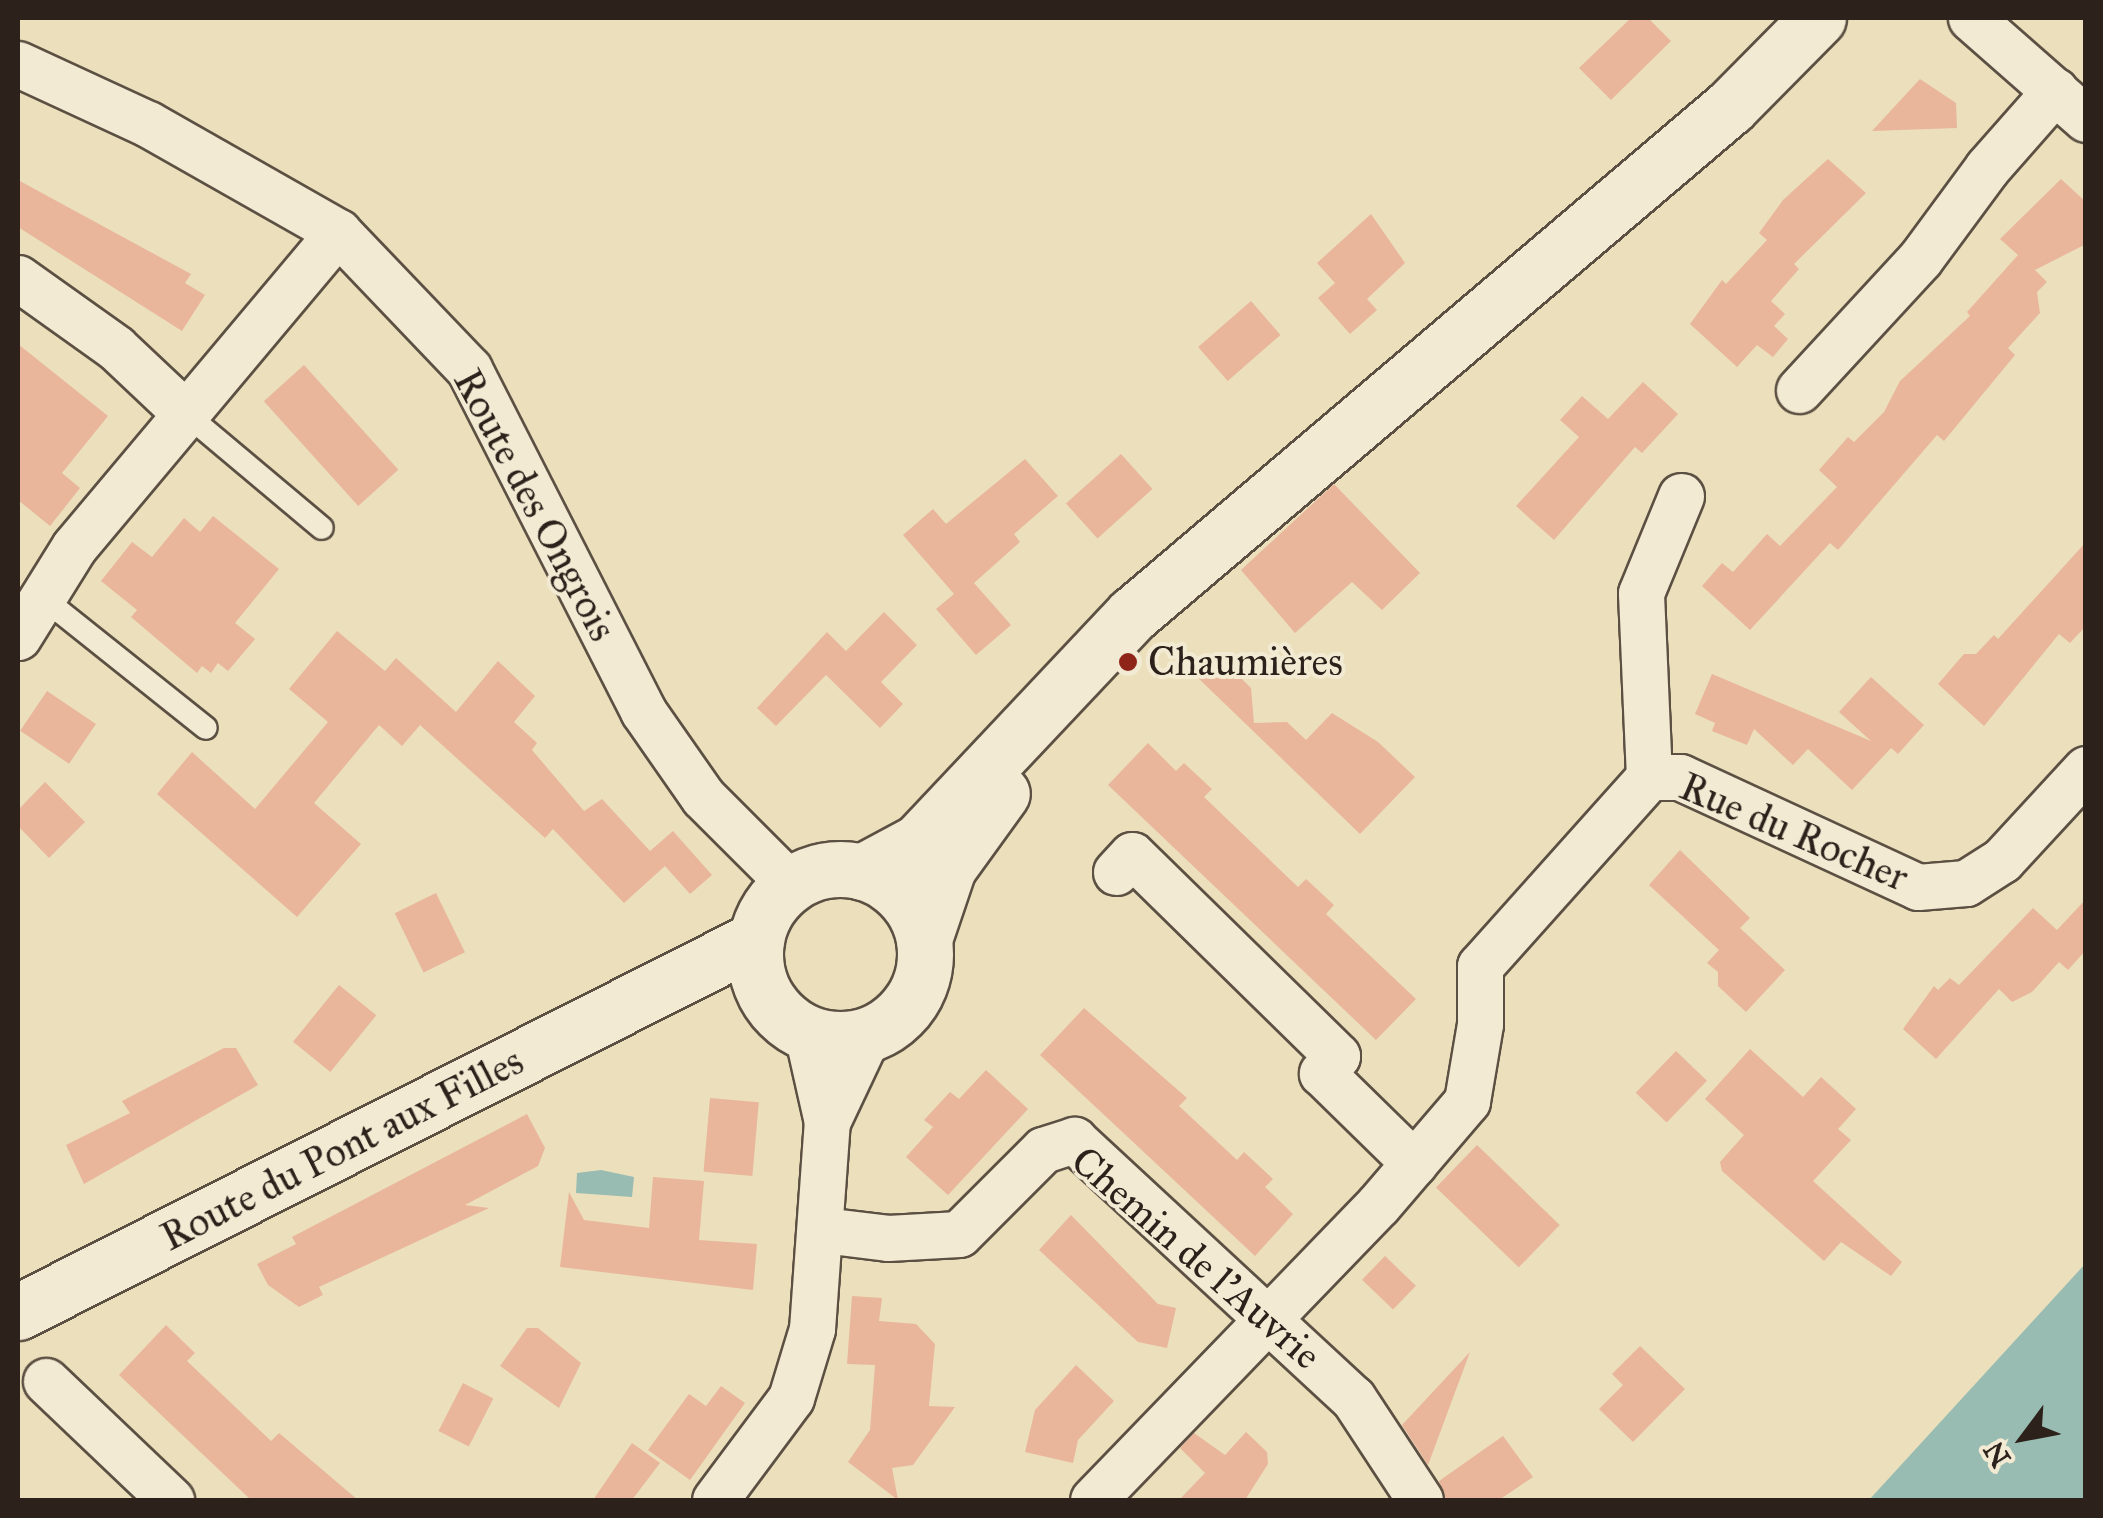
<!DOCTYPE html>
<meta charset="utf-8">
<style>
body{margin:0}
#map{position:relative;width:2103px;height:1518px;overflow:hidden;background:#ebdfbc;font-family:"IM FELL Great Primer",serif}
div>[style]{position:absolute}
.water>*{inset:0;background:#98bcb2}
.building>*{inset:0;background:#e9b69b;transform-origin:0 0}
.roads{filter:drop-shadow(2px 0 #5c5043) drop-shadow(-2px 0 #5c5043) drop-shadow(0 2px #5c5043) drop-shadow(0 -2px #5c5043)}
.service>*{height:22px;margin:-11px;padding:0 11px;transform-origin:11px;border-radius:11px;background:#f2ead3}
.minor>*{height:45px;margin:-22.5px;padding:0 22.5px;transform-origin:22.5px;border-radius:22.5px;background:#f2ead3}
.tertiary>*{height:55px;margin:-27.5px;padding:0 27.5px;transform-origin:27.5px;border-radius:27.5px;background:#f2ead3}
.tertiary>.ring{margin:-27.5px;padding:0;box-sizing:content-box;background:none;border:55px solid #f2ead3;border-radius:50%}
.dots>*{width:28px;height:28px;translate:-50% -50%;box-sizing:border-box;border:5px solid #f2ead3;border-radius:50%}
span{translate:-50% -50%;white-space:nowrap;text-align:center;line-height:1.15;-webkit-text-stroke:8px #f2ead3;paint-order:stroke}
.street-label{font-size:40px;color:#2d211b}
.poi-label{font-size:40px;color:#2d211b}
.left{translate:0 -50%;text-align:left}
.frame{position:absolute;inset:0;border:20px solid #2d211b;pointer-events:none}
.north{position:absolute;left:1973px;top:1388px;width:100px;height:100px;-webkit-text-stroke:8px #f2ead3;paint-order:stroke;rotate:238deg;font-size:28px;font-weight:700;line-height:40px;text-align:center;color:#2d211b}
.north::after{content:'';display:block;margin:auto;width:35px;height:45px;background:#2d211b;clip-path:polygon(50% 0,100% 100%,50% 72%,0 100%)}
</style>
<div id="map">
<div class="water">
<i style="clip-path:polygon(601px 1170px,634px 1177px,632px 1197px,576px 1193px,577px 1173px)"></i>
<i style="clip-path:polygon(2085px 1264px,2085px 1500px,1869px 1500px)"></i>
</div>
<div class="building">
<i style="clip-path:polygon(1631px 18px,1648px 18px,1671px 41px,1611px 100px,1579px 68px)"></i>
<i style="clip-path:polygon(1920px 79px,1956px 103px,1957px 128px,1872px 131px)"></i>
<i style="clip-path:polygon(1828px 159px,1866px 193px,1794px 264px,1799px 269px,1771px 301px,1785px 314px,1774px 326px,1788px 339px,1773px 357px,1757px 345px,1737px 367px,1690px 324px,1722px 280px,1726px 284px,1767px 240px,1759px 233px,1783px 200px)"></i>
<i style="clip-path:polygon(2061px 179px,2086px 202px,2086px 244px,2035px 270px,2047px 282px,2037px 292px,2040px 313px,2008px 348px,2015px 355px,1944px 441px,1937px 435px,1838px 550px,1830px 543px,1750px 630px,1702px 586px,1722px 563px,1733px 572px,1767px 534px,1780px 546px,1837px 487px,1819px 470px,1848px 437px,1854px 442px,1884px 412px,1900px 381px,1970px 316px,1967px 312px,2018px 255px,2000px 239px)"></i>
<i style="clip-path:polygon(18px 180px,191px 274px,185px 283px,205px 295px,182px 331px,18px 227px)"></i>
<i style="clip-path:polygon(1371px 214px,1405px 263px,1367px 299px,1377px 310px,1350px 334px,1318px 298px,1335px 283px,1317px 263px)"></i>
<i style="left:1251px;top:301px;width:45px;height:70px;rotate:49deg"></i>
<i style="clip-path:polygon(18px 344px,108px 416px,62px 473px,80px 488px,50px 526px,18px 500px)"></i>
<i style="left:304px;top:365px;width:141px;height:54px;rotate:48deg"></i>
<i style="clip-path:polygon(1643px 382px,1678px 414px,1642px 453px,1635px 447px,1554px 540px,1516px 506px,1579px 437px,1560px 420px,1582px 396px,1608px 419px)"></i>
<i style="left:1121px;top:454px;width:47px;height:74px;rotate:48deg"></i>
<i style="clip-path:polygon(1025px 459px,1058px 496px,1014px 534px,1020px 542px,974px 583px,1011px 625px,976px 655px,936px 609px,954px 594px,903px 535px,933px 509px,946px 524px)"></i>
<i style="clip-path:polygon(1334px 484px,1420px 573px,1382px 610px,1352px 582px,1295px 633px,1241px 570px)"></i>
<i style="clip-path:polygon(213px 516px,279px 569px,235px 623px,255px 639px,228px 671px,218px 663px,211px 673px,202px 666px,197px 673px,131px 617px,137px 610px,101px 581px,132px 542px,152px 557px,184px 518px,200px 532px)"></i>
<i style="clip-path:polygon(2086px 542px,2086px 626px,2070px 643px,2059px 634px,1984px 726px,1938px 684px,1964px 654px,1976px 654px,1994px 635px,1998px 639px)"></i>
<i style="clip-path:polygon(884px 612px,917px 645px,881px 682px,903px 704px,880px 728px,826px 675px,776px 726px,757px 708px,827px 632px,846px 651px)"></i>
<i style="clip-path:polygon(337px 631px,385px 671px,396px 658px,456px 712px,498px 661px,535px 696px,514px 722px,537px 743px,532px 750px,584px 811px,602px 799px,650px 851px,673px 831px,712px 875px,690px 894px,665px 866px,624px 903px,553px 829px,545px 838px,420px 725px,402px 746px,379px 725px,314px 803px,361px 844px,297px 917px,157px 794px,192px 752px,255px 809px,328px 722px,289px 689px)"></i>
<i style="clip-path:polygon(1712px 674px,1871px 741px,1839px 712px,1871px 677px,1924px 725px,1898px 754px,1891px 748px,1852px 790px,1808px 749px,1793px 765px,1754px 729px,1747px 745px,1712px 731px,1715px 723px,1695px 714px)"></i>
<i style="clip-path:polygon(1197px 677px,1242px 679px,1251px 688px,1254px 723px,1287px 722px,1306px 740px,1332px 713px,1378px 742px,1415px 777px,1360px 834px)"></i>
<i style="left:47px;top:691px;width:59px;height:48px;rotate:34deg"></i>
<i style="clip-path:polygon(1148px 743px,1176px 771px,1184px 763px,1212px 789px,1204px 797px,1298px 887px,1306px 879px,1334px 905px,1326px 914px,1416px 999px,1376px 1040px,1108px 785px)"></i>
<i style="clip-path:polygon(45px 782px,85px 822px,49px 858px,18px 826px,18px 810px)"></i>
<i style="clip-path:polygon(1680px 850px,1750px 918px,1740px 928px,1785px 970px,1746px 1012px,1718px 986px,1718px 972px,1707px 963px,1719px 950px,1649px 885px)"></i>
<i style="left:436px;top:893px;width:66px;height:46px;rotate:64deg"></i>
<i style="clip-path:polygon(2086px 899px,2086px 950px,2068px 970px,2059px 962px,2032px 992px,2012px 1002px,1999px 989px,1936px 1059px,1903px 1029px,1934px 986px,1938px 990px,1950px 978px,1959px 985px,2033px 908px,2057px 930px)"></i>
<i style="left:339px;top:985px;width:48px;height:73px;rotate:39deg"></i>
<i style="clip-path:polygon(1084px 1008px,1187px 1098px,1179px 1106px,1237px 1160px,1244px 1152px,1273px 1179px,1265px 1187px,1293px 1214px,1255px 1256px,1040px 1055px)"></i>
<i style="clip-path:polygon(224px 1048px,236px 1048px,258px 1085px,84px 1184px,66px 1145px,130px 1113px,122px 1101px)"></i>
<i style="clip-path:polygon(1750px 1049px,1803px 1097px,1821px 1077px,1856px 1109px,1838px 1129px,1851px 1140px,1813px 1181px,1902px 1262px,1891px 1276px,1841px 1242px,1824px 1261px,1722px 1171px,1720px 1162px,1744px 1135px,1705px 1099px)"></i>
<i style="left:1676px;top:1051px;width:43px;height:58px;rotate:44deg"></i>
<i style="clip-path:polygon(986px 1070px,1028px 1109px,948px 1195px,906px 1157px,933px 1127px,924px 1120px,950px 1092px,959px 1099px)"></i>
<i style="left:710px;top:1098px;width:49px;height:74px;rotate:5deg"></i>
<i style="clip-path:polygon(527px 1114px,545px 1148px,538px 1166px,465px 1205px,489px 1208px,319px 1287px,323px 1295px,299px 1307px,268px 1285px,257px 1264px,296px 1244px,292px 1237px)"></i>
<i style="left:1477px;top:1145px;width:115px;height:59px;rotate:44deg"></i>
<i style="clip-path:polygon(653px 1177px,704px 1181px,699px 1240px,757px 1244px,753px 1290px,560px 1267px,569px 1192px,584px 1220px,649px 1228px)"></i>
<i style="clip-path:polygon(1071px 1215px,1158px 1304px,1176px 1308px,1167px 1348px,1138px 1342px,1039px 1250px)"></i>
<i style="left:1385px;top:1256px;width:43px;height:33px;rotate:44deg"></i>
<i style="clip-path:polygon(852px 1296px,882px 1298px,879px 1321px,916px 1324px,935px 1344px,929px 1406px,955px 1407px,913px 1465px,892px 1468px,898px 1500px,848px 1462px,870px 1430px,875px 1365px,847px 1364px)"></i>
<i style="clip-path:polygon(166px 1325px,195px 1353px,187px 1361px,271px 1441px,279px 1433px,358px 1500px,251px 1500px,119px 1375px)"></i>
<i style="clip-path:polygon(527px 1328px,538px 1328px,581px 1363px,559px 1408px,500px 1366px)"></i>
<i style="clip-path:polygon(1640px 1346px,1685px 1389px,1633px 1442px,1599px 1409px,1623px 1385px,1612px 1374px)"></i>
<i style="clip-path:polygon(1470px 1352px,1428px 1465px,1402px 1425px)"></i>
<i style="clip-path:polygon(1076px 1365px,1114px 1401px,1078px 1440px,1073px 1463px,1025px 1452px,1035px 1410px)"></i>
<i style="left:463px;top:1383px;width:34px;height:54px;rotate:27deg"></i>
<i style="clip-path:polygon(721px 1386px,745px 1403px,690px 1480px,648px 1450px,689px 1394px,706px 1406px)"></i>
<i style="clip-path:polygon(1246px 1432px,1267px 1452px,1268px 1464px,1245px 1500px,1179px 1500px,1205px 1473px,1180px 1448px,1194px 1433px,1225px 1455px)"></i>
<i style="clip-path:polygon(1503px 1436px,1533px 1477px,1499px 1500px,1446px 1500px,1439px 1481px)"></i>
<i style="clip-path:polygon(632px 1443px,660px 1463px,632px 1500px,593px 1500px)"></i>
</div>
<div class="roads">
<div class="service">
<i style="left:186px;top:414px;width:177px;rotate:40deg"></i>
<i style="left:43px;top:598px;width:208px;rotate:38.6deg"></i>
</div>
<div class="minor">
<i style="left:1971px;top:18px;width:153px;rotate:41.3deg"></i>
<i style="left:18px;top:64px;width:143px;rotate:24.8deg"></i>
<i style="left:148px;top:124px;width:219px;rotate:29.6deg"></i>
<i style="left:338px;top:232px;width:190px;rotate:46.3deg"></i>
<i style="left:469px;top:369px;width:384px;rotate:63deg"></i>
<i style="left:643px;top:711px;width:105px;rotate:55.1deg"></i>
<i style="left:703px;top:797px;width:124px;rotate:45deg"></i>
<i style="left:18px;top:278px;width:120px;rotate:35.5deg"></i>
<i style="left:116px;top:348px;width:96px;rotate:43.3deg"></i>
<i style="left:1799px;top:390px;width:178px;rotate:-47.3deg"></i>
<i style="left:1920px;top:259px;width:113px;rotate:-53.6deg"></i>
<i style="left:1987px;top:168px;width:103px;rotate:-48.6deg"></i>
<i style="left:18px;top:637px;width:106px;rotate:-58.1deg"></i>
<i style="left:74px;top:547px;width:411px;rotate:-50deg"></i>
<i style="left:1649px;top:777px;width:184px;rotate:-92.5deg"></i>
<i style="left:1641px;top:593px;width:105px;rotate:-67.6deg"></i>
<i style="left:1116px;top:872px;width:23px;rotate:-47deg"></i>
<i style="left:1132px;top:855px;width:287px;rotate:44.4deg"></i>
<i style="left:1337px;top:1056px;width:23px;rotate:131deg"></i>
<i style="left:1322px;top:1073px;width:129px;rotate:44.4deg"></i>
<i style="left:827px;top:1122px;width:96px;rotate:-64.8deg"></i>
<i style="left:823px;top:1230px;width:65px;rotate:7deg"></i>
<i style="left:888px;top:1238px;width:71px;rotate:-3.2deg"></i>
<i style="left:959px;top:1234px;width:119px;rotate:-45deg"></i>
<i style="left:1043px;top:1150px;width:33px;rotate:-18deg"></i>
<i style="left:1074px;top:1140px;width:380px;rotate:42.8deg"></i>
<i style="left:1353px;top:1398px;width:122px;rotate:56.7deg"></i>
<i style="left:46px;top:1381px;width:173px;rotate:43.6deg"></i>
<i style="left:715px;top:1500px;width:127px;rotate:-53.3deg"></i>
<i style="left:791px;top:1398px;width:72px;rotate:-73.1deg"></i>
<i style="left:812px;top:1329px;width:208px;rotate:-85.9deg"></i>
<i style="left:827px;top:1122px;width:91px;rotate:-102.7deg"></i>
<i style="left:1093px;top:1500px;width:410px;rotate:-46deg"></i>
<i style="left:1378px;top:1205px;width:137px;rotate:-49.4deg"></i>
<i style="left:1467px;top:1101px;width:78px;rotate:-80.4deg"></i>
<i style="left:1480px;top:1024px;width:58px;rotate:-90deg"></i>
<i style="left:1480px;top:966px;width:254px;rotate:-48.2deg"></i>
<i style="left:1649px;top:777px;width:31px"></i>
<i style="left:1680px;top:777px;width:262px;rotate:24.8deg"></i>
<i style="left:1918px;top:887px;width:48px;rotate:-4.8deg"></i>
<i style="left:1966px;top:883px;width:43px;rotate:-32.6deg"></i>
<i style="left:2002px;top:860px;width:124px;rotate:-47.3deg"></i>
</div>
<div class="tertiary">
<i class="ring" style="left:755px;top:869px;width:115px;height:115px"></i>
<i style="left:862px;top:872px;width:64px;rotate:-28.2deg"></i>
<i style="left:918px;top:842px;width:312px;rotate:-46.7deg"></i>
<i style="left:1132px;top:615px;width:785px;rotate:-40.35deg"></i>
<i style="left:1730px;top:107px;width:125px;rotate:-45.3deg"></i>
<i style="left:924px;top:939px;width:75px;rotate:-71.3deg"></i>
<i style="left:948px;top:868px;width:92px;rotate:-54.2deg"></i>
<i style="left:18px;top:1312px;width:827px;rotate:-26.81deg"></i>
</div>
</div>
<div class="dots">
<i style="left:1128px;top:662px;background:#8f2418"></i>
</div>
<div class="street-label">
<span style="left:535px;top:505px;rotate:62deg">Route des Ongrois</span>
<span style="left:1794px;top:832px;rotate:23deg">Rue du Rocher</span>
<span style="left:342px;top:1149px;rotate:-27deg">Route du Pont aux Filles</span>
<span style="left:1196px;top:1258px;rotate:41deg">Chemin de l'Auvrie</span>
</div>
<div class="poi-label">
<span class="left" style="left:1148px;top:662px">Chaumières</span>
</div>
<div class="frame"></div>
<div class="north">N</div>
</div>
